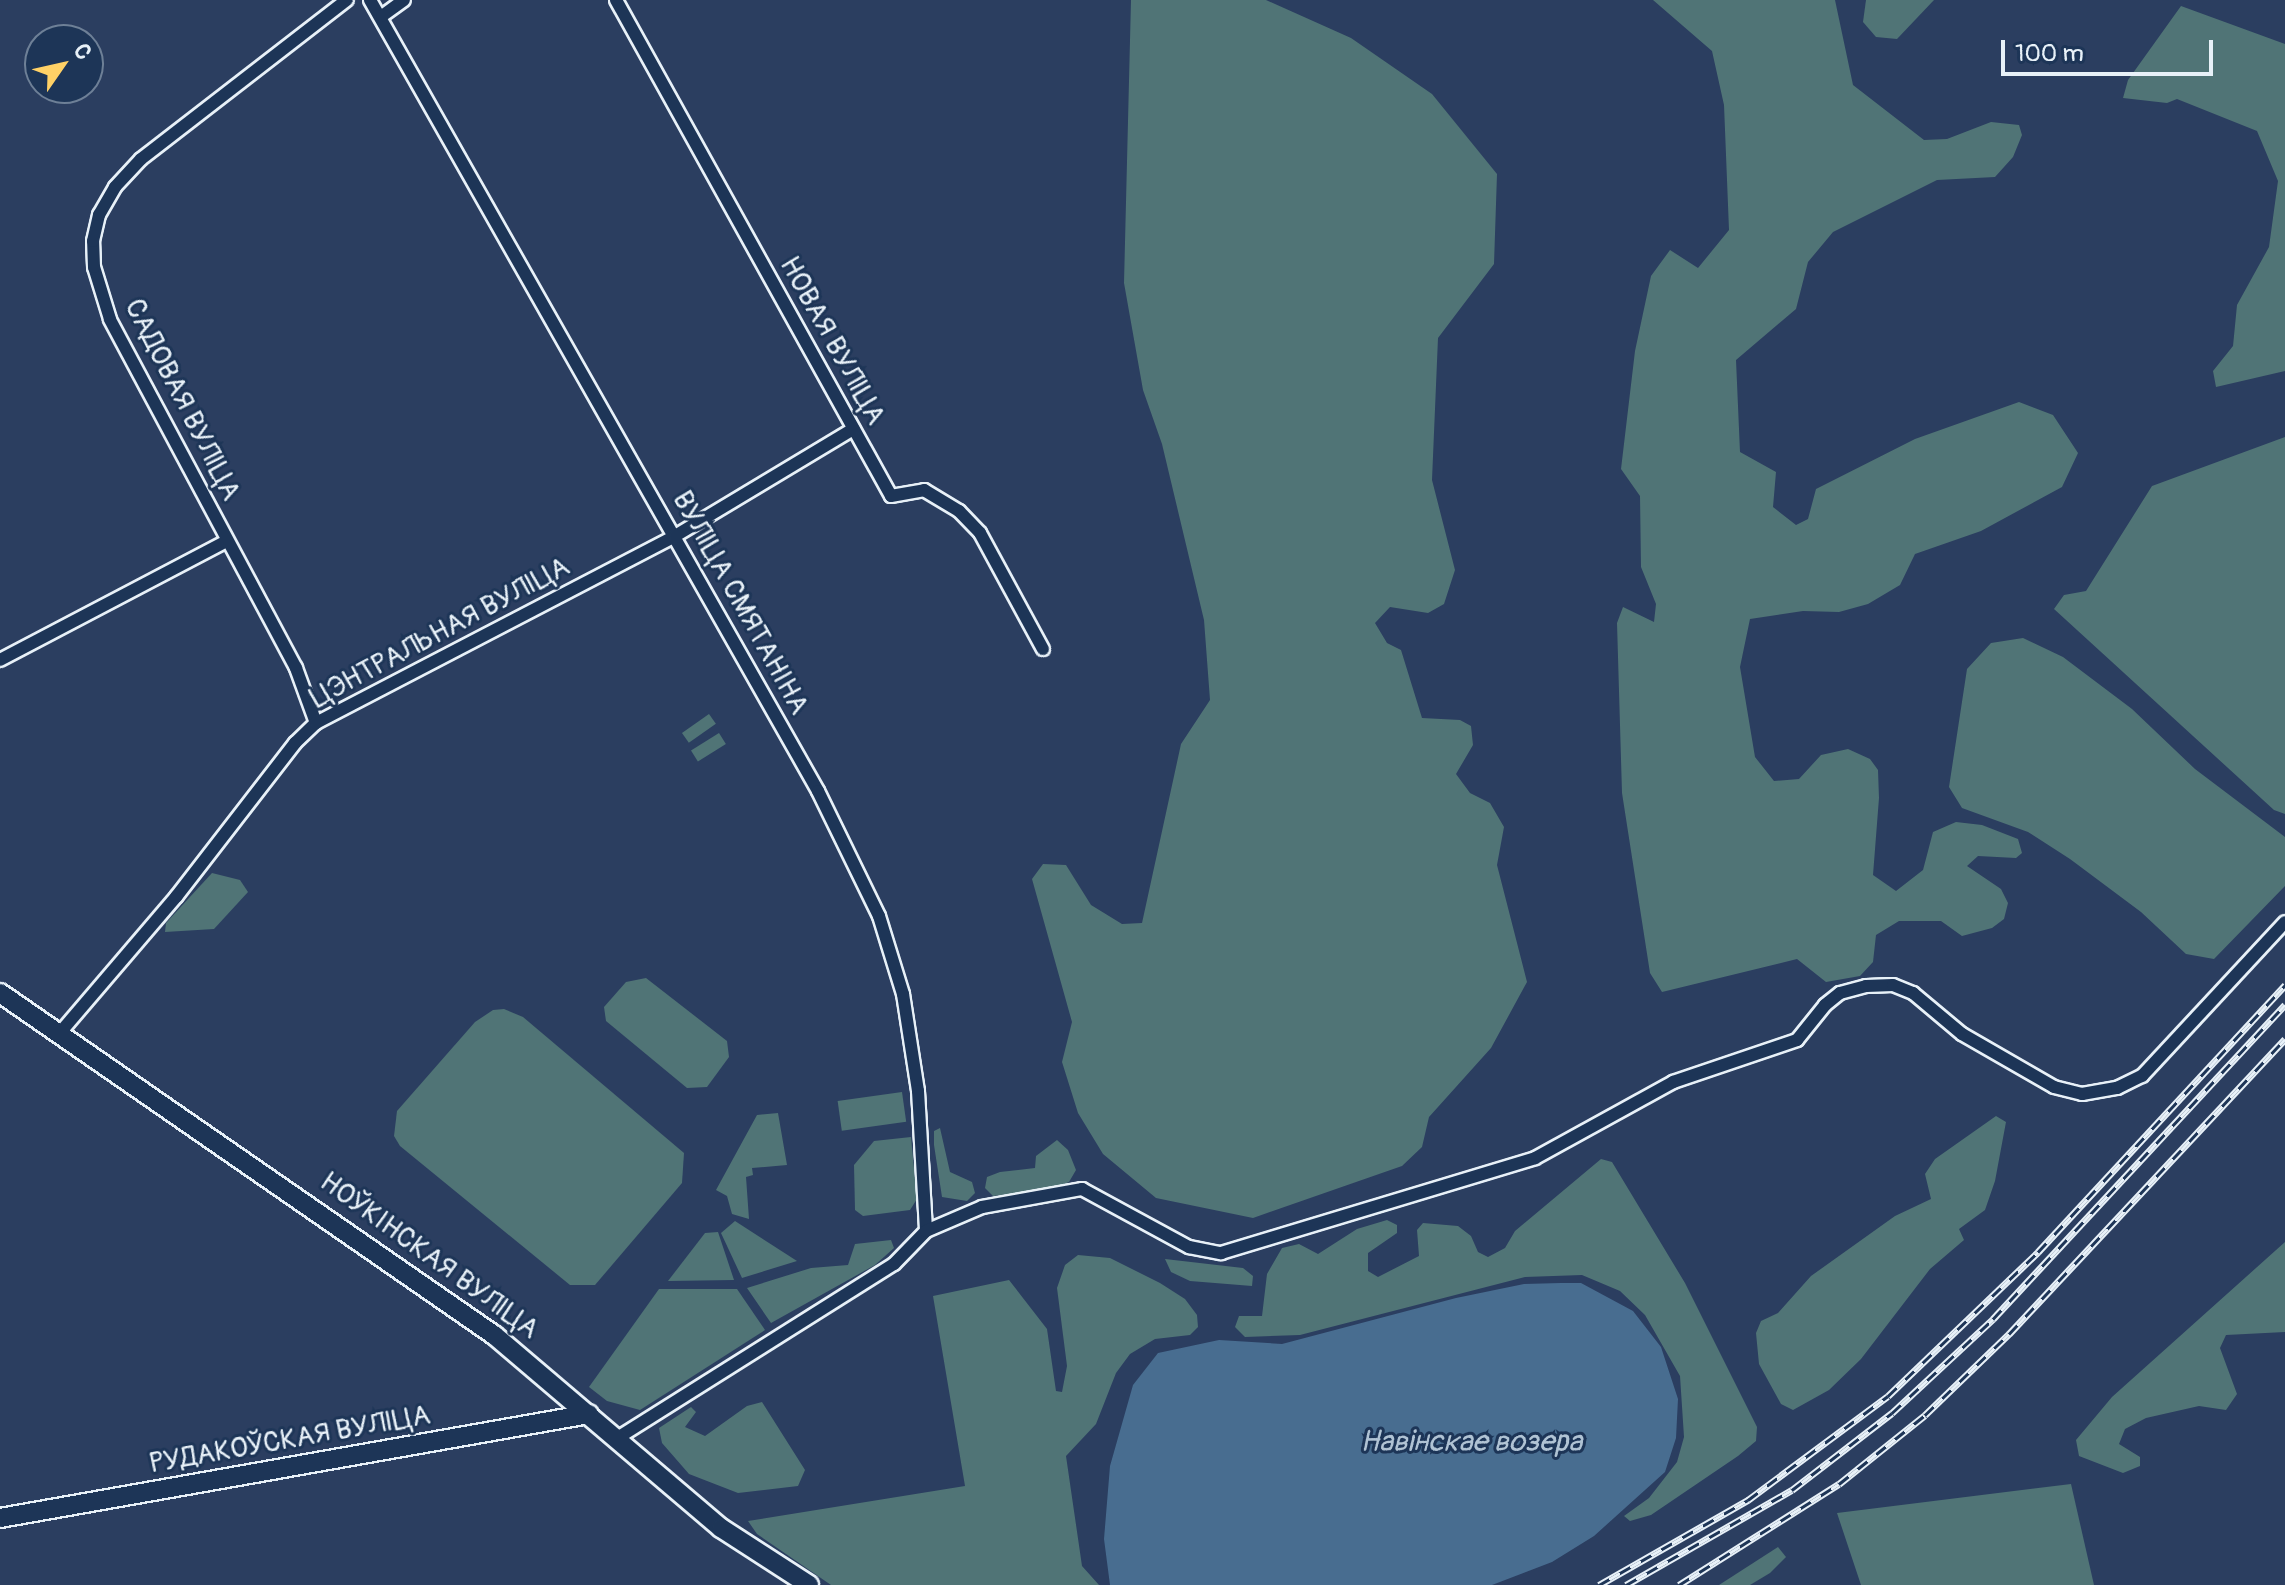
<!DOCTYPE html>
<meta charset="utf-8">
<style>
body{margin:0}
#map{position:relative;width:2285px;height:1585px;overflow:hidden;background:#2b3e60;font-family:Pangolin,sans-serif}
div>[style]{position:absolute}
.green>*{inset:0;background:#507476;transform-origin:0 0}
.water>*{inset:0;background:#486d90}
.roads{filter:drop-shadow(2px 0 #e8f1f8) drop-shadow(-2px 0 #e8f1f8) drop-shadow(0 2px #e8f1f8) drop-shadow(0 -2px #e8f1f8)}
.street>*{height:12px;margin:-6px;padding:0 6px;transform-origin:6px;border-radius:6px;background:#1d3557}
.secondary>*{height:18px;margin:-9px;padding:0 9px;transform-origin:9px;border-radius:9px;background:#1d3557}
.rail>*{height:7px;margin-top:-3.5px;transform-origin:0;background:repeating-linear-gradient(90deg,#1d3557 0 12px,#e8f1f8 0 24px);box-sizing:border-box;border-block:2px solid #e8f1f8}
span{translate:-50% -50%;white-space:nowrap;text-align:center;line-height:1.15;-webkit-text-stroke:6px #1d3557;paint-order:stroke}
.street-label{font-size:28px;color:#e8f1f8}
.water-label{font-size:30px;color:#b0c3d4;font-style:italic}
.north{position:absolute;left:24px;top:24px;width:80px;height:80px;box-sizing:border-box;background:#1d3557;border:2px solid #6e8097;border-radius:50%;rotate:56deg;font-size:22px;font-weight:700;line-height:32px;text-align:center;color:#e8f1f8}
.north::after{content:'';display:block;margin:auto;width:28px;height:36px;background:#ffd166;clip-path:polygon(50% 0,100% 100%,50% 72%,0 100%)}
.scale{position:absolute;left:2001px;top:40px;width:212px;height:36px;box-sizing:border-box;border:4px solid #e8f1f8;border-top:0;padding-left:10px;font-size:24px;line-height:28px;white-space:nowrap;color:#e8f1f8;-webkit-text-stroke:6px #1d3557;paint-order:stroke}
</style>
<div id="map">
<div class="green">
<i style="clip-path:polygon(1131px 0,1266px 0,1351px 38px,1432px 94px,1497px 174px,1494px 264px,1438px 338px,1432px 480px,1455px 570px,1444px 604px,1428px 613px,1390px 607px,1375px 623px,1387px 643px,1401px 650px,1422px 718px,1460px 720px,1471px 726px,1473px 745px,1456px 774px,1470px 793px,1490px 803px,1504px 827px,1497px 865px,1527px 982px,1491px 1048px,1429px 1117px,1422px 1147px,1402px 1166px,1253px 1218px,1156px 1198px,1103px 1154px,1078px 1113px,1062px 1062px,1072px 1022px,1032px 879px,1043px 864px,1066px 865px,1091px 905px,1122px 924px,1142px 923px,1181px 744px,1210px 700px,1204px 620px,1162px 444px,1143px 390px,1124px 283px)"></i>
<i style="clip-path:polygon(1653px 0,1835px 0,1853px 85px,1924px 140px,1947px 139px,1991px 122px,2019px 125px,2022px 135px,2013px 157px,1995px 177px,1937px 180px,1833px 232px,1808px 262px,1796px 309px,1736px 360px,1740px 452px,1776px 472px,1773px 507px,1796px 525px,1808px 519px,1816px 489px,1915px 439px,2019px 402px,2053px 415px,2078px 453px,2062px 487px,1981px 531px,1915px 554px,1900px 585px,1868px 604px,1839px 612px,1803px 611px,1750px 619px,1740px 667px,1755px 757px,1774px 781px,1799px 779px,1821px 755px,1848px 749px,1870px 759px,1878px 770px,1879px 798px,1873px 875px,1896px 891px,1923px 870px,1933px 832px,1956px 822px,1982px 825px,2018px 839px,2022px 853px,2016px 858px,1978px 856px,1967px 866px,2001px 889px,2008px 903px,2004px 919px,1992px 928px,1962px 936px,1941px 921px,1899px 921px,1876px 935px,1873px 962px,1860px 976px,1826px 982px,1797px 959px,1662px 992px,1650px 973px,1622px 793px,1617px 623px,1623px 607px,1654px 622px,1656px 604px,1641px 567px,1640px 496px,1621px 469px,1635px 351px,1651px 276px,1670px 250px,1698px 268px,1729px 230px,1724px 105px,1712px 51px)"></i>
<i style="clip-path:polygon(1866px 0,1934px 0,1897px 39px,1876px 37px,1863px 22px)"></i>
<i style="clip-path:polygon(2181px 6px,2285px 44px,2285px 371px,2216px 387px,2213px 371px,2233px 346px,2237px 305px,2269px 247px,2278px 181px,2257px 131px,2177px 99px,2167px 103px,2123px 98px,2128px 80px)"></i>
<i style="clip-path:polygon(2285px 437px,2285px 814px,2274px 810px,2054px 609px,2064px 595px,2086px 591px,2152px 486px)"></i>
<i style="clip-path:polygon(2023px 638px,2063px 657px,2132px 709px,2195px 769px,2285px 837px,2285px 886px,2214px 959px,2186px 954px,2141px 912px,2070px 859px,2028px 832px,1962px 808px,1949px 787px,1967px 669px,1991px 643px)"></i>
<i style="left:709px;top:714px;width:12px;height:33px;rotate:55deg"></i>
<i style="left:719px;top:733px;width:13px;height:33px;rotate:58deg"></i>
<i style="clip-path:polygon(212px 873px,240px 880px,248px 892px,214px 929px,165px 932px,166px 923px)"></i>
<i style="clip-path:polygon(646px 978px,727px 1041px,729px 1057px,707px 1087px,687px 1088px,606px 1021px,604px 1007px,626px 982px)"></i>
<i style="clip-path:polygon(504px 1009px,523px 1017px,684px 1153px,682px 1183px,595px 1285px,570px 1285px,400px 1146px,394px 1136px,397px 1111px,475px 1022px,493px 1010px)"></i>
<i style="left:902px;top:1092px;width:30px;height:65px;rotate:82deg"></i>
<i style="clip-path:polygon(778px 1113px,787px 1165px,752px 1168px,753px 1175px,746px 1177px,749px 1219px,732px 1214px,727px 1196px,716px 1190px,757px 1115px)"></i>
<i style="clip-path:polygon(1996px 1116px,2006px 1122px,1995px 1181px,1985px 1210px,1959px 1229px,1964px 1240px,1930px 1269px,1861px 1359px,1829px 1390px,1793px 1410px,1781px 1404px,1759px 1364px,1756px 1333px,1761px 1321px,1778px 1313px,1811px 1276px,1895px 1216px,1931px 1199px,1925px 1174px,1935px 1159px)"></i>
<i style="clip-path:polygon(940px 1128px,950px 1172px,972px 1182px,975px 1193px,967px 1201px,942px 1197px,934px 1145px,934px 1131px)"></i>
<i style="clip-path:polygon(911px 1137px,917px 1199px,910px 1210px,863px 1216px,855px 1210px,854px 1165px,874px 1141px)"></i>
<i style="clip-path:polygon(1057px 1140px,1068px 1150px,1076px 1170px,1069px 1182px,1049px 1190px,993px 1196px,985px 1188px,987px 1177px,1000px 1172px,1035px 1168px,1036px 1156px)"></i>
<i style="clip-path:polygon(1601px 1159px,1612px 1162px,1685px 1283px,1757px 1427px,1756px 1441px,1738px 1456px,1651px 1515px,1630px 1521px,1624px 1516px,1649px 1498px,1677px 1462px,1684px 1437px,1680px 1376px,1645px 1315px,1620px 1291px,1582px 1275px,1525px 1277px,1300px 1335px,1245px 1337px,1235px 1327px,1239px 1316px,1262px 1316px,1267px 1274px,1282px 1248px,1299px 1244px,1318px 1254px,1357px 1229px,1387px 1220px,1397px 1225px,1397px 1233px,1368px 1253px,1368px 1271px,1378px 1277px,1419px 1256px,1417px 1230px,1423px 1223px,1458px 1226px,1471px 1236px,1478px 1252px,1488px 1257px,1505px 1248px,1515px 1231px)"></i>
<i style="clip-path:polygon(735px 1221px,797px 1261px,742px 1278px,721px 1233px)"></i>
<i style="clip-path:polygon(718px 1232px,734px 1280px,668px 1281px,705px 1233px)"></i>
<i style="clip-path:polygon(891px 1240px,894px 1248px,875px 1265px,771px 1323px,747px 1288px,811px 1268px,848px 1265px,855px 1244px)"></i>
<i style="clip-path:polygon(2285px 1242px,2285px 1332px,2226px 1335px,2220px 1348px,2237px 1394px,2226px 1410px,2199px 1406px,2146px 1418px,2125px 1429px,2119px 1444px,2140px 1457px,2140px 1466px,2123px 1473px,2079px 1456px,2076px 1440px,2112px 1397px)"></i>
<i style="clip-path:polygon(1078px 1255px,1110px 1258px,1160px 1283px,1185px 1299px,1197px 1315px,1198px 1327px,1190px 1335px,1155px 1339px,1130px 1354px,1116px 1373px,1096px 1424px,1066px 1456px,1082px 1566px,1099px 1585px,831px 1585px,757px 1534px,748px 1521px,965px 1486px,933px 1296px,1009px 1280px,1047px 1329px,1056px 1391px,1062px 1392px,1067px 1366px,1057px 1288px,1065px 1265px)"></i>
<i style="clip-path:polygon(1165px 1259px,1243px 1268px,1253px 1276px,1252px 1286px,1190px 1281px,1171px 1272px)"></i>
<i style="clip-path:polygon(659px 1289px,737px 1289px,765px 1330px,640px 1410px,607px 1401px,589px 1387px)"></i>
<i style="clip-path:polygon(762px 1402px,805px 1470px,798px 1486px,738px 1493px,689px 1474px,662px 1443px,659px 1428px,691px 1407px,696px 1412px,685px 1427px,705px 1436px,747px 1406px)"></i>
<i style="clip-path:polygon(2071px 1484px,2094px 1585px,1861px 1585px,1837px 1513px)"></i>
<i style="clip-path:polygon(1778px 1547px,1786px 1557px,1770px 1573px,1750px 1585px,1719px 1585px)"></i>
</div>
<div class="water">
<i style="clip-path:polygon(1561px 1283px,1581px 1283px,1633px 1311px,1661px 1347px,1678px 1399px,1676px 1438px,1665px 1472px,1594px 1536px,1552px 1562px,1492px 1585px,1110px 1585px,1104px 1539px,1110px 1466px,1133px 1385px,1158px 1353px,1219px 1340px,1282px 1344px,1456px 1298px,1524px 1284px)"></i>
</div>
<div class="roads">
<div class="street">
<i style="left:370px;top:0;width:909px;rotate:60.47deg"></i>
<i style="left:818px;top:791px;width:139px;rotate:64deg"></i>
<i style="left:879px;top:916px;width:82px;rotate:72.9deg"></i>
<i style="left:903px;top:994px;width:98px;rotate:81.2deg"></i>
<i style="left:918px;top:1091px;width:140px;rotate:86.7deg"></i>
<i style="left:616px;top:0;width:567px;rotate:60.99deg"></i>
<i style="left:891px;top:496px;width:34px;rotate:-10deg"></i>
<i style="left:924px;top:490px;width:41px;rotate:31deg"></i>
<i style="left:959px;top:511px;width:30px;rotate:46deg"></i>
<i style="left:980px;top:533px;width:132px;rotate:61.5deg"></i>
<i style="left:382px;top:16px;width:27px;rotate:-36deg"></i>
<i style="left:0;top:660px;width:256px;rotate:-27.7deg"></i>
<i style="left:316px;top:723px;width:59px;rotate:-110deg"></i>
<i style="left:296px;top:668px;width:395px;rotate:-118.1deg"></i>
<i style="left:110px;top:319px;width:54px;rotate:-107.1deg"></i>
<i style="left:94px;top:267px;width:26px;rotate:-92deg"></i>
<i style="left:93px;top:241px;width:27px;rotate:-77deg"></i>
<i style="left:99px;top:215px;width:32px;rotate:-60deg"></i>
<i style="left:115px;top:187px;width:38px;rotate:-47deg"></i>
<i style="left:141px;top:159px;width:260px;rotate:-37.7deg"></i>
<i style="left:58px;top:1035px;width:182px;rotate:-49.5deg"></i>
<i style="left:176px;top:897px;width:195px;rotate:-52.3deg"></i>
<i style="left:295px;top:743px;width:29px;rotate:-44deg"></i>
<i style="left:316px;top:723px;width:405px;rotate:-27.5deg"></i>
<i style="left:675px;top:536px;width:208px;rotate:-31deg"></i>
<i style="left:616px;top:1439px;width:328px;rotate:-32.2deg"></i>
<i style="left:894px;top:1264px;width:46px;rotate:-45.9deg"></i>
<i style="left:926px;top:1231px;width:61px;rotate:-23.2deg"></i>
<i style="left:982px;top:1207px;width:102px;rotate:-10.2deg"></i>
<i style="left:1082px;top:1189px;width:122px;rotate:28.5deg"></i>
<i style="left:1189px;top:1247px;width:33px;rotate:11deg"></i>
<i style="left:1221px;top:1253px;width:328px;rotate:-16.8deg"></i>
<i style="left:1535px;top:1158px;width:158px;rotate:-28.8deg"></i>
<i style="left:1673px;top:1082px;width:131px;rotate:-18.7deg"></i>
<i style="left:1797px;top:1040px;width:45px;rotate:-51.3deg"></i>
<i style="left:1825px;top:1005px;width:19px;rotate:-39deg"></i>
<i style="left:1840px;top:993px;width:27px;rotate:-15deg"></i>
<i style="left:1866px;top:986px;width:27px;rotate:-2deg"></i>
<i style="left:1893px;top:985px;width:22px;rotate:22deg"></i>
<i style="left:1913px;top:993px;width:64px;rotate:39.9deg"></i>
<i style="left:1962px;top:1034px;width:106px;rotate:29.9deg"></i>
<i style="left:2054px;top:1087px;width:29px;rotate:14deg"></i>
<i style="left:2082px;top:1094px;width:36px;rotate:-10deg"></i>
<i style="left:2117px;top:1088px;width:28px;rotate:-26deg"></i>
<i style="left:2142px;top:1076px;width:210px;rotate:-47.1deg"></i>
</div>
<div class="secondary">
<i style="left:0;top:993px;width:601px;rotate:34.7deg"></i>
<i style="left:494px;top:1335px;width:298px;rotate:40.4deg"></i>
<i style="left:721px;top:1528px;width:105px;rotate:32.9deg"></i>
<i style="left:0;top:1518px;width:598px;rotate:-10.01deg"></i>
</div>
</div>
<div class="rail">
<i style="left:1599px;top:1585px;width:172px;rotate:-29.7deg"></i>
<i style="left:1748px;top:1500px;width:174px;rotate:-36.6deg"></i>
<i style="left:1888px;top:1396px;width:208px;rotate:-43.8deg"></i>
<i style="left:2038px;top:1252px;width:364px;rotate:-47.2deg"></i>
<i style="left:1626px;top:1585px;width:191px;rotate:-29.8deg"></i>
<i style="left:1792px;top:1490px;width:126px;rotate:-37.6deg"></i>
<i style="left:1892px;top:1413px;width:138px;rotate:-42.9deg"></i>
<i style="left:1993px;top:1319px;width:429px;rotate:-47.1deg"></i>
<i style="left:1679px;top:1585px;width:189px;rotate:-32.3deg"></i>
<i style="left:1839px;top:1484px;width:110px;rotate:-38.7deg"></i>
<i style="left:1925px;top:1415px;width:117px;rotate:-44deg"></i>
<i style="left:2009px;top:1334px;width:404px;rotate:-46.9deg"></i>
</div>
<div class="street-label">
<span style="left:832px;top:341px;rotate:61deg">НОВАЯ ВУЛІЦА</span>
<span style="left:182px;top:400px;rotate:63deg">САДОВАЯ ВУЛІЦА</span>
<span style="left:740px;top:603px;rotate:61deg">ВУЛІЦА СМЯТАНІНА</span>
<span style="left:440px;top:633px;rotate:-28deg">ЦЭНТРАЛЬНАЯ ВУЛІЦА</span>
<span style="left:429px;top:1256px;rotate:36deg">НОЎКІНСКАЯ ВУЛІЦА</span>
<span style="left:290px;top:1440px;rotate:-10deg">РУДАКОЎСКАЯ ВУЛІЦА</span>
</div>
<div class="water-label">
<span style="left:1471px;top:1442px">Навінскае возера</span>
</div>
<div class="north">С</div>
<div class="scale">100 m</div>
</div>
